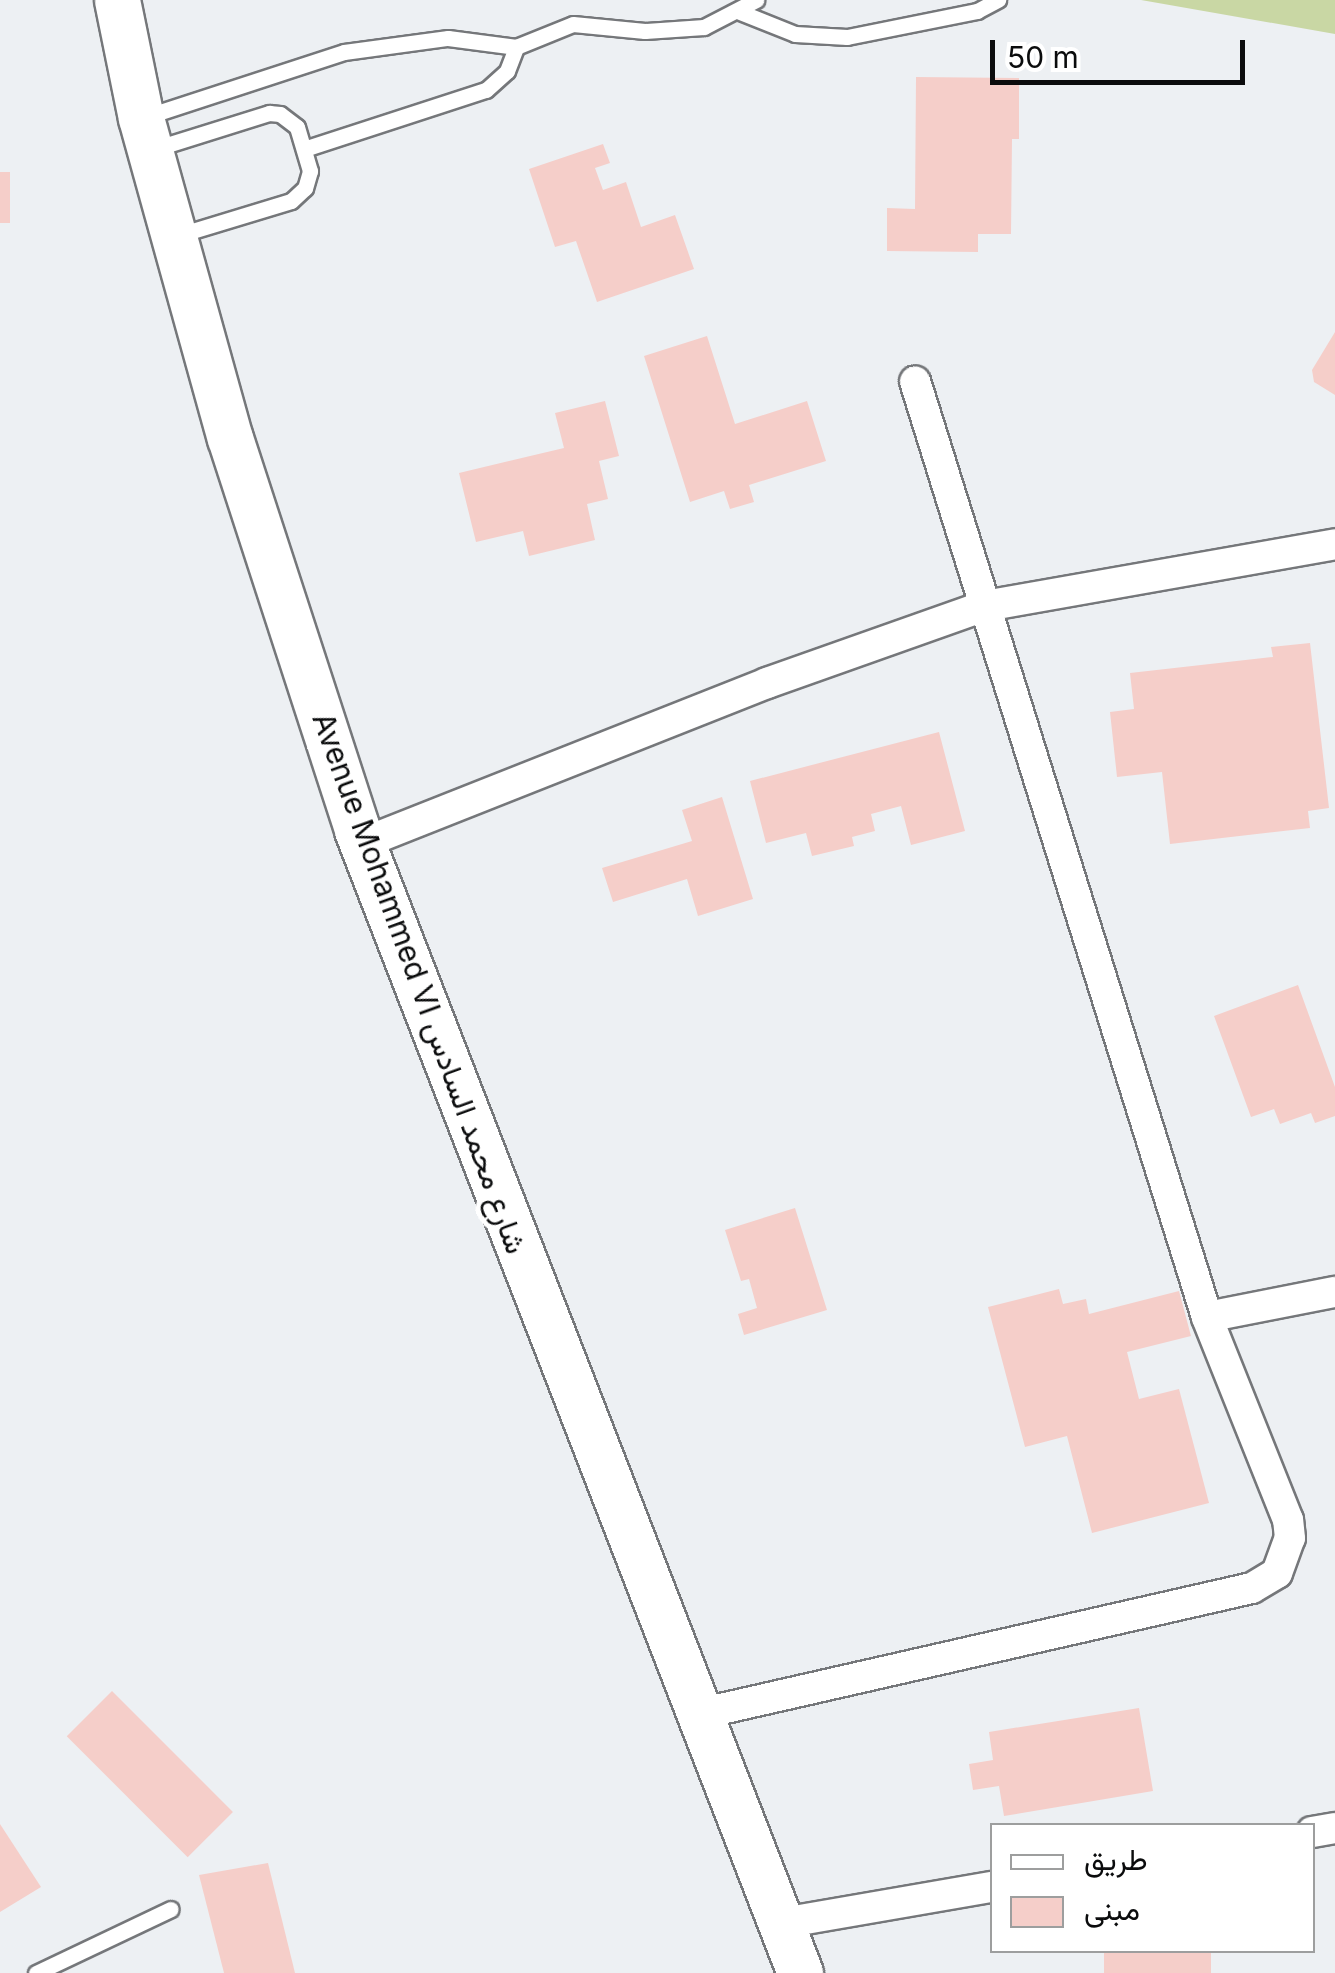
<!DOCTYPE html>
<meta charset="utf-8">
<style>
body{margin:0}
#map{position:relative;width:1335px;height:1973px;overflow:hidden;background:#edf0f3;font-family:Inter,Vazirmatn,sans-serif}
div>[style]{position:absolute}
.green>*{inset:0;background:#c9d7a4}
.building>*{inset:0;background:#f5cec9;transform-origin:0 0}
.roads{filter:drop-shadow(2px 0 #75777a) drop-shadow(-2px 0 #75777a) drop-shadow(0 2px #75777a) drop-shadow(0 -2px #75777a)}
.lane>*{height:15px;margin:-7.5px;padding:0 7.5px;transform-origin:7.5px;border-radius:7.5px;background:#fff}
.street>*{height:30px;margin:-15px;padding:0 15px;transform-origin:15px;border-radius:15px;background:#fff}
.primary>*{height:45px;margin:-22.5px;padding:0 22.5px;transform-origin:22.5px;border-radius:22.5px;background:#fff}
span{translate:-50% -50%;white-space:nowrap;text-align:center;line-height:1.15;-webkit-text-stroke:10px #fff;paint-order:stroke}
.street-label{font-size:30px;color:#0b0c0d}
.legend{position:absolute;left:990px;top:1823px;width:325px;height:130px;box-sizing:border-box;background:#fff;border:2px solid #9d9e9e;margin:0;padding:12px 18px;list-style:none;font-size:30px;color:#0b0c0d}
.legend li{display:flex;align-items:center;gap:20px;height:50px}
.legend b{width:50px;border:2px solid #9d9e9e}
.scale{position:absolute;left:990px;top:40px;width:255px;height:45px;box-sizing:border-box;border:5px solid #0b0c0d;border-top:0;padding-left:12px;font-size:30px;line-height:35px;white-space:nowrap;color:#0b0c0d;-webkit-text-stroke:8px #fff;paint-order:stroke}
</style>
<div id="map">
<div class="green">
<i style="clip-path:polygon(1141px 0,1335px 0,1335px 34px)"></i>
</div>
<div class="building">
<i style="clip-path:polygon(916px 77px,1019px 78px,1019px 139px,1012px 139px,1011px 234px,978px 234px,978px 252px,887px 251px,887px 208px,915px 209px)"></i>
<i style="clip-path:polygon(603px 144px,610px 163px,595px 168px,603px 190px,626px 182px,641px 227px,675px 215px,694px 269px,597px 302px,576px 241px,555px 247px,529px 169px)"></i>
<i style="left:0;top:172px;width:10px;height:51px"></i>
<i style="clip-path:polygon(1335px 332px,1335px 395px,1314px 382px,1312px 370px)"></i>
<i style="clip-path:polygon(707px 336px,735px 424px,807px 401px,826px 461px,749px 485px,754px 502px,730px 509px,724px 491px,690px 502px,644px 356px)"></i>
<i style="clip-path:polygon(605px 401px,619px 456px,599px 461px,608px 499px,587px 504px,595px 540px,529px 556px,523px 531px,476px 542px,459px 473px,564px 448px,555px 413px)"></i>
<i style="clip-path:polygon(1310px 643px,1329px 808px,1308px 811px,1310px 828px,1170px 844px,1162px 772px,1117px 777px,1110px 712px,1134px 709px,1130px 673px,1273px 657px,1271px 647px)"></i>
<i style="clip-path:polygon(939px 732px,965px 831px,911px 845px,901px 806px,871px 814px,875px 831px,852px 837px,854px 846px,812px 856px,806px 833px,766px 843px,750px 781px)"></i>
<i style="clip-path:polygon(722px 797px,753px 899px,698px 916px,687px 879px,613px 902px,602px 868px,692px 841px,682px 810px)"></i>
<i style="clip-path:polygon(1298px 985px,1335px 1087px,1335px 1116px,1315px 1123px,1311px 1113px,1280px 1124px,1274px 1109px,1251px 1117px,1214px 1016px)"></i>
<i style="clip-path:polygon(795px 1208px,827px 1310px,744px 1335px,738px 1314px,757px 1308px,749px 1279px,741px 1281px,725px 1230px)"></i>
<i style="clip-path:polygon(1059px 1289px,1063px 1304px,1086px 1299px,1089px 1314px,1179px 1291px,1191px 1336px,1127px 1352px,1139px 1399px,1179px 1389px,1209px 1503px,1092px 1533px,1067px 1436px,1025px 1447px,988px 1307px)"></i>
<i style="left:112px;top:1691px;width:171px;height:64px;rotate:45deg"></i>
<i style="clip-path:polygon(1139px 1708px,1153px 1791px,1004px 1816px,999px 1786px,973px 1790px,969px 1764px,993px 1760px,989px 1732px)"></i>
<i style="clip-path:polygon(0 1824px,41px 1887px,0 1912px)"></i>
<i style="clip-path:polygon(268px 1863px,295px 1973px,224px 1973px,199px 1875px)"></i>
<i style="left:1104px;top:1950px;width:107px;height:23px"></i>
</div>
<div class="roads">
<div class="lane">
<i style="left:740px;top:12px;width:59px;rotate:21.8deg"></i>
<i style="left:795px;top:34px;width:52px;rotate:3.3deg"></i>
<i style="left:847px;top:37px;width:133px;rotate:-11.3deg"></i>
<i style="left:977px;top:11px;width:24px;rotate:-28deg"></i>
<i style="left:145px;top:117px;width:209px;rotate:-18.1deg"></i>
<i style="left:344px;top:52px;width:105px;rotate:-7.7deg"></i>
<i style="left:448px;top:38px;width:69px;rotate:7.5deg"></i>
<i style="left:516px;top:47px;width:61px;rotate:-22deg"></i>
<i style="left:573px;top:24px;width:72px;rotate:5.6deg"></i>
<i style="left:645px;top:31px;width:59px;rotate:-3.9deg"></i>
<i style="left:704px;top:27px;width:59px;rotate:-27.4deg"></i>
<i style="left:154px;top:149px;width:121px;rotate:-17.4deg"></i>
<i style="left:269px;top:113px;width:11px;rotate:5deg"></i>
<i style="left:280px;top:114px;width:21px;rotate:37deg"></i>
<i style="left:297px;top:127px;width:46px;rotate:73.5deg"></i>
<i style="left:310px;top:171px;width:18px;rotate:106deg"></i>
<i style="left:305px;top:188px;width:19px;rotate:137deg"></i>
<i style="left:291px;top:201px;width:120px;rotate:163.1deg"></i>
<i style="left:304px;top:149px;width:191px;rotate:-18deg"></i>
<i style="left:486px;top:90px;width:28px;rotate:-42deg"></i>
<i style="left:507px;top:71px;width:26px;rotate:-69deg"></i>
<i style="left:36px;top:1973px;width:149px;rotate:-25.4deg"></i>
</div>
<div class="street">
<i style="left:363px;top:843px;width:435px;rotate:-21.6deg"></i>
<i style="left:767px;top:683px;width:231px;rotate:-19.5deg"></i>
<i style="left:985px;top:606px;width:355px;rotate:-10deg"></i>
<i style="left:1207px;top:1317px;width:130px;rotate:-11.1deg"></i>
<i style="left:699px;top:1714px;width:567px;rotate:-12.84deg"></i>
<i style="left:1252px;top:1588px;width:29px;rotate:-31deg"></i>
<i style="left:1277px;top:1573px;width:37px;rotate:-70deg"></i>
<i style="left:1290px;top:1538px;width:18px;rotate:-96deg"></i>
<i style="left:1288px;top:1520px;width:219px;rotate:-111.8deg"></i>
<i style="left:1207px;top:1317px;width:980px;rotate:-107.33deg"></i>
<i style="left:1312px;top:1832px;width:23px;rotate:-10deg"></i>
<i style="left:777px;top:1924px;width:218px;rotate:-9.8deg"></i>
</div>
<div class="primary">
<i style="left:117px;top:0;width:120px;rotate:78.5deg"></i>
<i style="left:141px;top:118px;width:332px;rotate:74.5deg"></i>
<i style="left:230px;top:438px;width:412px;rotate:72deg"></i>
<i style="left:357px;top:830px;width:1226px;rotate:68.81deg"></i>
</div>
</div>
<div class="street-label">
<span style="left:420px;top:983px;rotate:70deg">Avenue Mohammed VI شارع محمد السادس</span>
</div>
<ul class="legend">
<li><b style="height:12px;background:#fff"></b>طريق</li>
<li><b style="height:28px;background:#f5cec9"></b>مبنى</li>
</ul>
<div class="scale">50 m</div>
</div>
